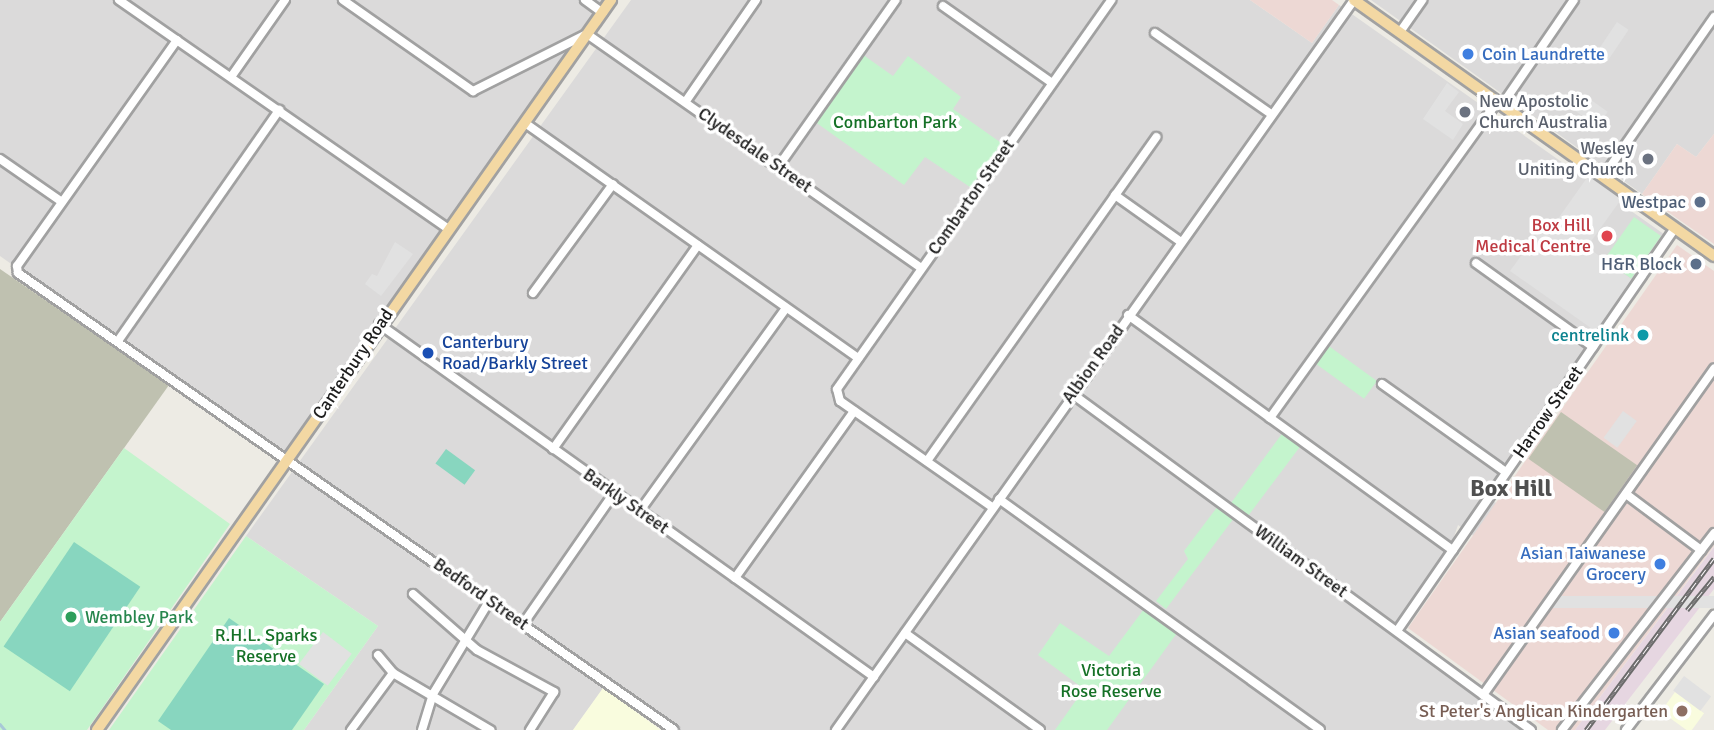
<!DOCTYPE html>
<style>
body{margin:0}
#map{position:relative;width:1714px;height:730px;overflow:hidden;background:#edebe4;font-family:Signika,sans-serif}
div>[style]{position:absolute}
.residential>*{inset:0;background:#dbdada}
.commercial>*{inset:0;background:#edd8d4}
.industrial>*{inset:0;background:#e6d6e1}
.education>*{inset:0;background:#f9fcde;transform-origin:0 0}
.construction>*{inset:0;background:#bfc1b0;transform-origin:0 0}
.park>*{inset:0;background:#c4f4cd;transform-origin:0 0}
.pitch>*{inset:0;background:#88d6bf;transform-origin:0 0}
.parking>*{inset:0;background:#e1e1e1;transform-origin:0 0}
.stream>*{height:2.5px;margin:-1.25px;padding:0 1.25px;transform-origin:1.25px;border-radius:1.25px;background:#a8c8d7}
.roads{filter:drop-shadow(2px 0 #a1a1a1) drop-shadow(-2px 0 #a1a1a1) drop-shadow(0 2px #a1a1a1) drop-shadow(0 -2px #a1a1a1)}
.minor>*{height:8px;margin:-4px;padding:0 4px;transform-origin:4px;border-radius:4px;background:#fff}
.major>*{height:10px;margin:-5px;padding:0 5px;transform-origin:5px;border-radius:5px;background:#f3d8a3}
.rail>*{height:5px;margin-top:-2.5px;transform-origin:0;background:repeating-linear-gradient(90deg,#fff 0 8px,#6b6b6b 0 16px);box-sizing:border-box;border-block:2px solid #6b6b6b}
.dots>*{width:19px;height:19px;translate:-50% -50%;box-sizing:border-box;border:4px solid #fff;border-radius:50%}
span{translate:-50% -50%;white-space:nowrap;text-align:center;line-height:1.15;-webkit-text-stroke:7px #fff;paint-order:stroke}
.shop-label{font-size:18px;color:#366cbe}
.left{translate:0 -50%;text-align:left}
.right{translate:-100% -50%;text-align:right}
.worship-label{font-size:18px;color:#5b616d}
.park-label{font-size:18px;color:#157126}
.street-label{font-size:18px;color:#1d1d1d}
.service-label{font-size:18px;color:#4e5e75}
.health-label{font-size:18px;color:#be3a42}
.culture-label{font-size:18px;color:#0d838f}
.transit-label{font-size:18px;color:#164399}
.leisure-label{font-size:18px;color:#27864d}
.education-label{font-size:18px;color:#785e54}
.district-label{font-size:24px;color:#505050;font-weight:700}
</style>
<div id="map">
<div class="residential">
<i style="clip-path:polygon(0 0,609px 0,288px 459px,0 256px)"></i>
<i style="clip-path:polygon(631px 0,1250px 0,1312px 43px,1339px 5px,1668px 237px,1485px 495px,1532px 529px,1509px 561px,1458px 525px,1450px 548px,1395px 629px,1531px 730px,667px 730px,607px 683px,573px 730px,304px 730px,378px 626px,246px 536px)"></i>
<i style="clip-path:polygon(1371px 0,1714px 0,1714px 134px,1696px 157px,1677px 144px,1642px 194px)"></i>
</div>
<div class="commercial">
<i style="clip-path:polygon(1250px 0,1332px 0,1339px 5px,1312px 43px)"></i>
<i style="clip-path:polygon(1714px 134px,1714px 244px,1642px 194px,1677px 144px,1696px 157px)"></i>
<i style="clip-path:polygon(1677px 245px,1714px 271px,1714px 546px,1575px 730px,1548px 730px,1408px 628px)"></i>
</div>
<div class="industrial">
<i style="clip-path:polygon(1714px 547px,1714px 589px,1605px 730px,1575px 730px)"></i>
</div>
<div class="education">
<i style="clip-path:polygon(603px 688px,661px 730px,573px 730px)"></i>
<i style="left:1675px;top:692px;width:36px;height:24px;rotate:36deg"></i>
</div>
<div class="construction">
<i style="clip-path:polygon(0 269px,169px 385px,0 622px)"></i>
<i style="left:1561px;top:412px;width:93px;height:57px;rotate:35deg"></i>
</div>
<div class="park">
<i style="clip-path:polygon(859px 52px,893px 76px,908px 56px,961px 97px,953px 109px,1007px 147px,976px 191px,925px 157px,904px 185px,811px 119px)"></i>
<i style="left:1634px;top:217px;width:33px;height:52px;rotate:35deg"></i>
<i style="left:1326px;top:344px;width:63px;height:22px;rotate:36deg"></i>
<i style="clip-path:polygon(1284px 431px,1302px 444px,1245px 520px,1237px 514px,1166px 609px,1156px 601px,1188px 559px,1184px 551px,1221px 502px,1228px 507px)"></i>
<i style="clip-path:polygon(124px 448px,230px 524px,87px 730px,0 730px,0 622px)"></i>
<i style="clip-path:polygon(246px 536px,378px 626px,304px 730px,109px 730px)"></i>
<i style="clip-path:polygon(1144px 609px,1177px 633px,1107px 730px,1055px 730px,1084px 689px,1038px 655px,1060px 623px,1109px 656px)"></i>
</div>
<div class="pitch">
<i style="left:446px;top:449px;width:36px;height:18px;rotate:36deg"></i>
<i style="left:74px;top:542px;width:80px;height:126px;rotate:34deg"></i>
<i style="clip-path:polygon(229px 618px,324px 684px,292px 730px,171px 730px,158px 721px)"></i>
</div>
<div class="parking">
<i style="left:1617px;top:22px;width:14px;height:37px;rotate:34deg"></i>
<i style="clip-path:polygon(1447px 83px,1459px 92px,1445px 111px,1463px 124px,1453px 140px,1423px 119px)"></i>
<i style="left:1584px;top:95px;width:29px;height:18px;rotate:35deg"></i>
<i style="clip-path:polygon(1589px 175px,1622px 198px,1587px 247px,1634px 281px,1598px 333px,1510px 271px,1548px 219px,1555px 223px)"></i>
<i style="clip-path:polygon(395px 242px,413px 254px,381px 296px,365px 284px,372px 274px,377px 276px)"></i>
<i style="left:1623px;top:411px;width:17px;height:33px;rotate:36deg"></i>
<i style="left:1714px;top:596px;width:12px;height:169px;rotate:90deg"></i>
<i style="left:323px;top:632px;width:36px;height:40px;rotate:37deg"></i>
<i style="left:1684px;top:676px;width:34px;height:18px;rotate:37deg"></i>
</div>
<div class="stream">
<i style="left:0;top:724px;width:8px;rotate:50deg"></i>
</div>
<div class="roads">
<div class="minor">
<i style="left:119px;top:0;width:401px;rotate:34.8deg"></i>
<i style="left:343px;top:0;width:159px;rotate:35deg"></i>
<i style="left:473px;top:91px;width:127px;rotate:-26.6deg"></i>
<i style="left:587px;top:34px;width:408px;rotate:35deg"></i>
<i style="left:585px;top:0;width:22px;rotate:36deg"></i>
<i style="left:943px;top:6px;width:133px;rotate:35.2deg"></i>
<i style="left:1400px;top:32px;width:39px;rotate:-55deg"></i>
<i style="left:1155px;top:33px;width:141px;rotate:34.9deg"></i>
<i style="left:177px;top:40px;width:277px;rotate:125.3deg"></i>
<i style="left:17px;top:266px;width:7px;rotate:82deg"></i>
<i style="left:18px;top:273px;width:799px;rotate:34.86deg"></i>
<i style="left:231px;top:77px;width:94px;rotate:-55deg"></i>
<i style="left:686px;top:101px;width:123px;rotate:-55.3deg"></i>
<i style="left:1502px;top:105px;width:127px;rotate:-55.6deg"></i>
<i style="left:525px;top:123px;width:408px;rotate:35.2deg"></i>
<i style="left:0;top:159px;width:75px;rotate:34.7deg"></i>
<i style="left:778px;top:167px;width:204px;rotate:-54.8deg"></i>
<i style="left:1603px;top:177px;width:195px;rotate:-55.2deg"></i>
<i style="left:1115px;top:195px;width:81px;rotate:35.5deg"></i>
<i style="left:1476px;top:263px;width:144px;rotate:35.7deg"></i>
<i style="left:533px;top:293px;width:135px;rotate:-53.7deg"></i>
<i style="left:1128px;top:315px;width:401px;rotate:35.9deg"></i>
<i style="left:379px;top:324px;width:608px;rotate:35.49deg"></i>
<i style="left:118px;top:341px;width:282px;rotate:-55.1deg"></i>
<i style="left:1382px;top:384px;width:152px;rotate:35.4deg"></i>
<i style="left:1071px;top:393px;width:570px;rotate:36.23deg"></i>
<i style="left:1270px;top:418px;width:389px;rotate:-54.3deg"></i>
<i style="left:553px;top:449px;width:250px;rotate:-54.6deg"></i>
<i style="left:927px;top:461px;width:397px;rotate:-54.7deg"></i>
<i style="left:1626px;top:494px;width:94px;rotate:36.7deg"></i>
<i style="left:999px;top:499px;width:395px;rotate:35.7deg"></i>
<i style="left:992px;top:507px;width:185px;rotate:-145.1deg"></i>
<i style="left:840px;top:401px;width:12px;rotate:-104deg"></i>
<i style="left:837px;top:389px;width:476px;rotate:-54.8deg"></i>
<i style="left:639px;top:512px;width:251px;rotate:-54.2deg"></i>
<i style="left:735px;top:578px;width:205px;rotate:-54.5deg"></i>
<i style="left:413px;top:594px;width:85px;rotate:41.2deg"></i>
<i style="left:477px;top:650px;width:88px;rotate:28.6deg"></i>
<i style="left:554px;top:692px;width:45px;rotate:122.3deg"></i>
<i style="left:523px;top:624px;width:160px;rotate:-55.2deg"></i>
<i style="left:1397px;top:631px;width:490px;rotate:-55.4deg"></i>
<i style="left:905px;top:633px;width:166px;rotate:35.7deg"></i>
<i style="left:378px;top:655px;width:23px;rotate:50deg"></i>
<i style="left:393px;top:673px;width:113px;rotate:30.4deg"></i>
<i style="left:1483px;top:695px;width:400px;rotate:-54.7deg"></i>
<i style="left:351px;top:730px;width:71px;rotate:-53.6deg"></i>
<i style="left:422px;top:730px;width:38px;rotate:-73deg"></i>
<i style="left:433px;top:694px;width:110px;rotate:-58.8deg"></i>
<i style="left:836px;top:730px;width:895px;rotate:-54.64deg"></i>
<i style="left:1562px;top:730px;width:249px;rotate:-52.3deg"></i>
<i style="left:1626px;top:730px;width:145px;rotate:-52.6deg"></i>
</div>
<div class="major">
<i style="left:1354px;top:0;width:442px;rotate:35.4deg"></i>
<i style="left:97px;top:730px;width:893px;rotate:-54.85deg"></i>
</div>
</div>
<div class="rail">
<i style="left:1687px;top:610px;width:43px;rotate:-50.7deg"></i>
<i style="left:1586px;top:730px;width:214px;rotate:-53.3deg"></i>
</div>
<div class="dots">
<i style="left:1468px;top:54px;background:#3f7fe0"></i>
<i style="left:1465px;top:112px;background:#6b7280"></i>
<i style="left:1648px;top:159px;background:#6b7280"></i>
<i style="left:1700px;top:202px;background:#5c6f8a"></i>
<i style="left:1607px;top:236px;background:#e0444e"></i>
<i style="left:1696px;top:264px;background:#5c6f8a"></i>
<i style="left:1643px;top:335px;background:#0f9aa8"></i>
<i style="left:428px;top:353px;background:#1a4fb4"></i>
<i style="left:1660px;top:564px;background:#3f7fe0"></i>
<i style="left:71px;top:617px;background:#2e9e5b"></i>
<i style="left:1614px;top:633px;background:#3f7fe0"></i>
<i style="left:1682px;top:711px;background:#8d6e63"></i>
</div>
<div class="shop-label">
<span class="left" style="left:1482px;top:54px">Coin Laundrette</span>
<span class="right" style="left:1646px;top:564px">Asian Taiwanese<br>Grocery</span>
<span class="right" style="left:1600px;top:633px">Asian seafood</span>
</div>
<div class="worship-label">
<span class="left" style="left:1479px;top:112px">New Apostolic<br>Church Australia</span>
<span class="right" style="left:1634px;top:159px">Wesley<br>Uniting Church</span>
</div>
<div class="park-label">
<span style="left:895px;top:122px">Combarton Park</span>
<span style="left:266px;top:646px">R.H.L. Sparks<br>Reserve</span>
<span style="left:1111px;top:681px">Victoria<br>Rose Reserve</span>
</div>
<div class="street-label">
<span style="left:755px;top:150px;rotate:35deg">Clydesdale Street</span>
<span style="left:971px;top:197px;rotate:-55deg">Combarton Street</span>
<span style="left:353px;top:364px;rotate:-56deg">Canterbury Road</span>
<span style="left:1093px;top:364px;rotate:-54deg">Albion Road</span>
<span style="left:1548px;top:412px;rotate:-55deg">Harrow Street</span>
<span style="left:626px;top:501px;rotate:35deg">Barkly Street</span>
<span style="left:1301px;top:561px;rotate:36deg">William Street</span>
<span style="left:481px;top:594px;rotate:35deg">Bedford Street</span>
</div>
<div class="service-label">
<span class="right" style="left:1686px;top:202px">Westpac</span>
<span class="right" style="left:1682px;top:264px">H&amp;R Block</span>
</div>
<div class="health-label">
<span class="right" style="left:1591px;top:236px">Box Hill<br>Medical Centre</span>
</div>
<div class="culture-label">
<span class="right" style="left:1629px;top:335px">centrelink</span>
</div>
<div class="transit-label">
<span class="left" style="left:442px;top:353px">Canterbury<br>Road/Barkly Street</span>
</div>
<div class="leisure-label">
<span class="left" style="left:85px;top:617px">Wembley Park</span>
</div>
<div class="education-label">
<span class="right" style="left:1668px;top:711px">St Peter's Anglican Kindergarten</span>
</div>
<div class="district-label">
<span style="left:1511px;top:489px">Box Hill</span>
</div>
</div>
